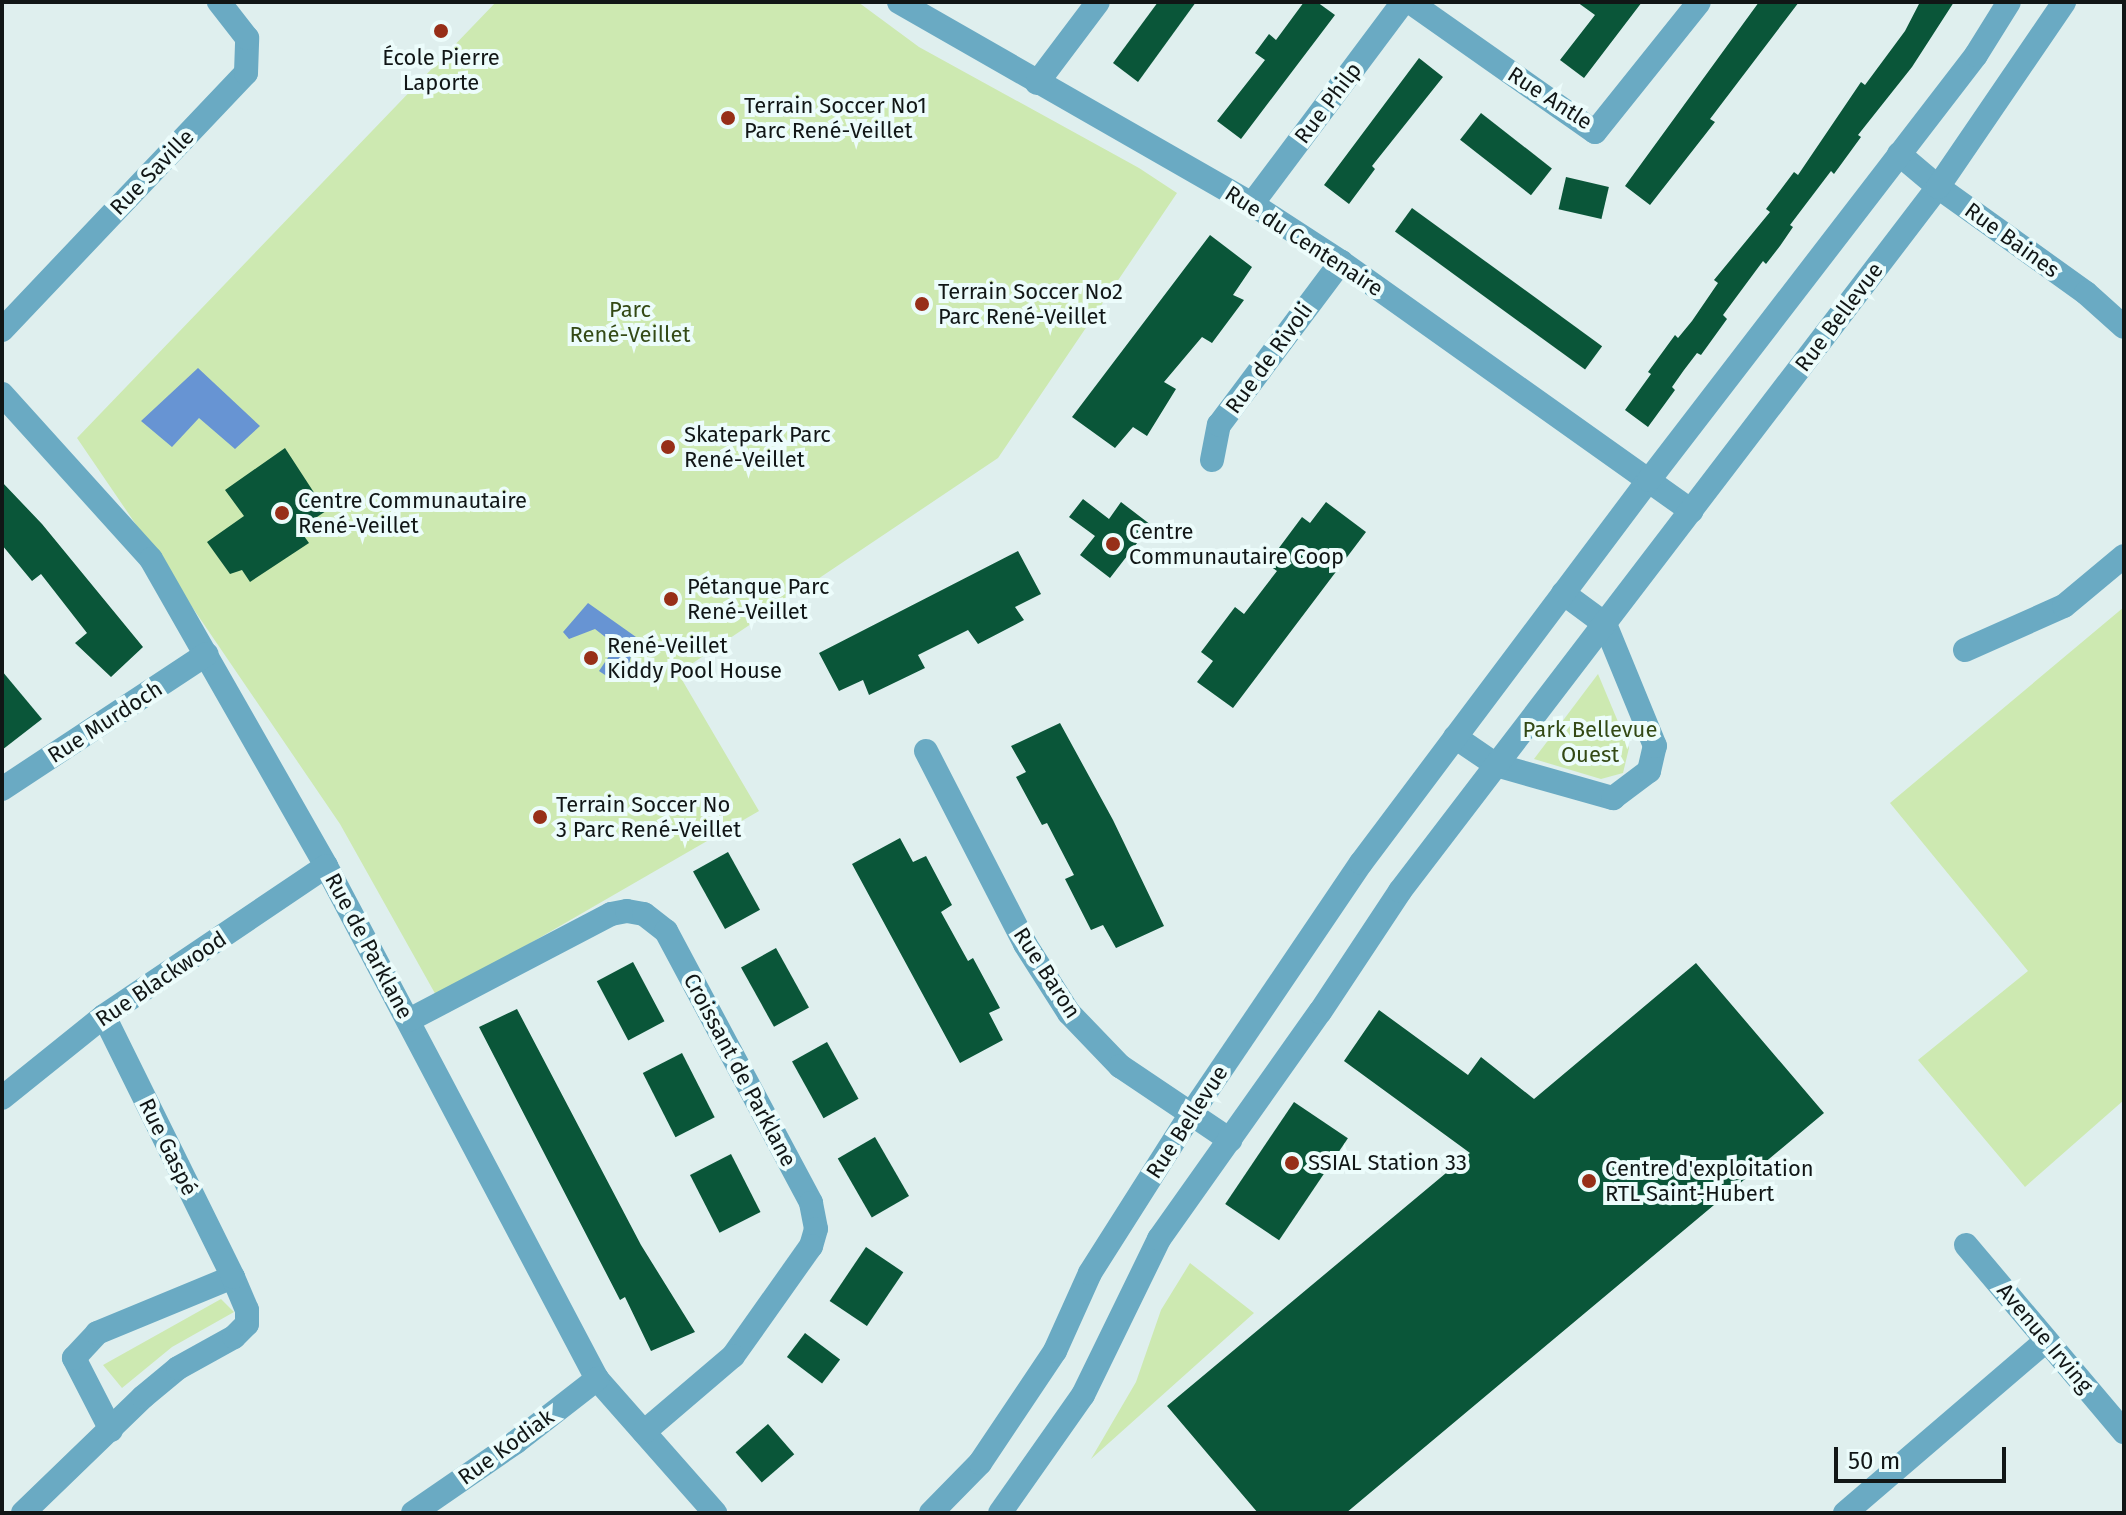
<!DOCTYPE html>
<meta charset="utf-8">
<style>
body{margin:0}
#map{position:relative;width:2126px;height:1515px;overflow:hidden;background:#dfefee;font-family:"Fira Sans",sans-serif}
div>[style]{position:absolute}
.green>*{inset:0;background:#cde9b1}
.water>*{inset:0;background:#6794d3}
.building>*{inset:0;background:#0a5639;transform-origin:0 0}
.minor>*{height:24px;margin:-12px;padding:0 12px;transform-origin:12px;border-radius:12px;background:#6aaac3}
.dots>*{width:22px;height:22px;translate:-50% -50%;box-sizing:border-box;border:4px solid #ecfcfb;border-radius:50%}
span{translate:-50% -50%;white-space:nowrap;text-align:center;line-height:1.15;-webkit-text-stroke:8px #ecfcfb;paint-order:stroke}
.poi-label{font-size:22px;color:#111616}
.left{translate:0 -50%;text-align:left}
.street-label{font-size:22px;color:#111616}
.park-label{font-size:22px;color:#334915}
.frame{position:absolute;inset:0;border:4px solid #111616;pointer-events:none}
.scale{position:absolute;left:1834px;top:1447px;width:172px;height:36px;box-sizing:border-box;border:4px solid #111616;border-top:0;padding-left:10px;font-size:24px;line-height:28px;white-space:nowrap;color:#111616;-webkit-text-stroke:6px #ecfcfb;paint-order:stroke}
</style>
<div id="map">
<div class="green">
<i style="clip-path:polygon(496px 2px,858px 2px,919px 47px,1139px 168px,1177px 193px,998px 458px,678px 673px,759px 811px,437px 997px,340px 824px,77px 438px)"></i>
<i style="clip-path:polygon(2124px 607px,2124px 1100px,2025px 1187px,1918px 1060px,2028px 971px,1890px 803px)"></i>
<i style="clip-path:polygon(1598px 674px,1629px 748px,1623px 773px,1601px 779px,1534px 759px)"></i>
<i style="clip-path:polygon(1190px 1263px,1254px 1313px,1091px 1459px,1136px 1382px,1161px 1310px)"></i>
<i style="clip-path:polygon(221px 1299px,234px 1312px,172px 1347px,122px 1388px,103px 1365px)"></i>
</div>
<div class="water">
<i style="clip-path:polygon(198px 368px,260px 426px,235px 449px,199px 418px,172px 447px,141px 421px)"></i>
<i style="clip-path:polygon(588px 603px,636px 637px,629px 664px,611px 679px,599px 671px,613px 650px,613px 643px,595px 629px,569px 639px,563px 632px)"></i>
</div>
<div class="building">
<i style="clip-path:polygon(1158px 2px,1196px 2px,1138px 82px,1113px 63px)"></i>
<i style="clip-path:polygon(1304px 2px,1317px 2px,1335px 15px,1241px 139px,1217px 121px,1265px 60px,1255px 53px,1269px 34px,1276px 40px)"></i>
<i style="clip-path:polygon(1577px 2px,1642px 2px,1584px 78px,1560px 60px,1595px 15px)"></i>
<i style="clip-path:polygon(1759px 2px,1799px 2px,1710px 119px,1715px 122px,1650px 205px,1625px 186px)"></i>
<i style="clip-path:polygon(1920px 2px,1954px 2px,1912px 67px,1858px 135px,1861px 137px,1834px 174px,1831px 171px,1790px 225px,1793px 227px,1780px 246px,1766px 264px,1763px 261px,1723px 315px,1727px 319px,1701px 355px,1697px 353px,1684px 370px,1672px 387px,1675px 390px,1648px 427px,1625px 410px,1651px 374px,1648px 372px,1675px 335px,1678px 338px,1692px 321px,1718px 283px,1714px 280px,1770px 212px,1766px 209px,1794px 172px,1798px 175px,1861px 82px,1865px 85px,1905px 31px)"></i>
<i style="clip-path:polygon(1419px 58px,1443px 77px,1372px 166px,1375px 169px,1349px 204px,1324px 185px)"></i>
<i style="left:1481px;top:113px;width:90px;height:34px;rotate:38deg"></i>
<i style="left:1566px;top:177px;width:44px;height:33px;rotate:13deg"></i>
<i style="left:1412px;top:208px;width:235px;height:29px;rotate:36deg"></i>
<i style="clip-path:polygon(1210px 235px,1252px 267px,1233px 295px,1244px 300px,1212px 343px,1202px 337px,1164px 382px,1176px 389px,1147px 436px,1133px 427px,1115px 448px,1072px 417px)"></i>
<i style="clip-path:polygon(285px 448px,326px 511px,299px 529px,309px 543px,250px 582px,242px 570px,230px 574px,207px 542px,244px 516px,225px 490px)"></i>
<i style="clip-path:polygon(2px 482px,42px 524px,143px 647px,111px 677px,75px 643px,87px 633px,41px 574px,32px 581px,2px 545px)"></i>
<i style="clip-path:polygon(1083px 499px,1109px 519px,1121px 502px,1151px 525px,1110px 578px,1080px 555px,1095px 536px,1069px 517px)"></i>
<i style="clip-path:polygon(1326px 502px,1366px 532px,1233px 708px,1197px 682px,1213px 661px,1201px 652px,1235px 607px,1244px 614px,1277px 571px,1267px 564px,1302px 517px,1310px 523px)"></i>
<i style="clip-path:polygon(1018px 551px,1041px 594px,1015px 607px,1024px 620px,978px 644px,968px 630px,918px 655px,925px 668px,869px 695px,863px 680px,839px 691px,819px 653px)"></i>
<i style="clip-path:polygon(2px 671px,42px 719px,2px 750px)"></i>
<i style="clip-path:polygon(1060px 723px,1113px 820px,1164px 926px,1116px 948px,1103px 925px,1091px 930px,1065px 879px,1074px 875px,1047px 823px,1042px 825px,1016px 777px,1026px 772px,1011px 746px)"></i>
<i style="clip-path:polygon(900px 838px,913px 862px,926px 856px,952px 905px,941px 912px,968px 961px,973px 958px,1000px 1008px,989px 1013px,1003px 1040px,960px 1063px,852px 864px)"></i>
<i style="left:728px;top:852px;width:66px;height:40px;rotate:61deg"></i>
<i style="left:776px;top:948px;width:68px;height:40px;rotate:61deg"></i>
<i style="left:633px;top:962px;width:67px;height:41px;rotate:62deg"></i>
<i style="clip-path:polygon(1696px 963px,1824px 1113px,1346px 1513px,1258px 1513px,1167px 1406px,1470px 1153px,1344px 1061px,1379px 1010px,1468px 1075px,1481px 1057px,1534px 1099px)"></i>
<i style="clip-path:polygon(517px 1009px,641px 1245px,695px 1332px,651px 1351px,625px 1297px,620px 1300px,479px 1027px)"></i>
<i style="left:827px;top:1042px;width:65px;height:40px;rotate:61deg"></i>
<i style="left:682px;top:1053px;width:72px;height:44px;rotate:63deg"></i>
<i style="left:1294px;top:1102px;width:65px;height:123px;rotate:34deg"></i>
<i style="left:875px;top:1137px;width:68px;height:43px;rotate:60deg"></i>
<i style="left:731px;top:1154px;width:65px;height:46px;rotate:63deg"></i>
<i style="left:866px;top:1247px;width:45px;height:65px;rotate:34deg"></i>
<i style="left:805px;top:1333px;width:44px;height:30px;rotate:37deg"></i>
<i style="left:768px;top:1424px;width:40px;height:43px;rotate:49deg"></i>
</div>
<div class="minor">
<i style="left:899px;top:2px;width:407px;rotate:29.8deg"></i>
<i style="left:1252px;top:204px;width:106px;rotate:33.1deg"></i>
<i style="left:1341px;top:262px;width:430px;rotate:35.4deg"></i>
<i style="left:1410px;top:2px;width:226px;rotate:35.1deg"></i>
<i style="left:1595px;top:132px;width:166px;rotate:-51.3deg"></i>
<i style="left:1037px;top:83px;width:101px;rotate:-53deg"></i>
<i style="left:1899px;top:154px;width:51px;rotate:40.2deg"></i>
<i style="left:1938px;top:187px;width:182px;rotate:35.6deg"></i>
<i style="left:2086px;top:293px;width:51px;rotate:41.8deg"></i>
<i style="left:1252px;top:204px;width:252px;rotate:-53.2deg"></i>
<i style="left:2px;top:330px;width:354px;rotate:-46.5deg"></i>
<i style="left:246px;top:73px;width:35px;rotate:-88deg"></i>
<i style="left:247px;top:38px;width:46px;rotate:-127.9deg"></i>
<i style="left:2px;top:394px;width:222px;rotate:47.9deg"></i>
<i style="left:151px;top:559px;width:353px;rotate:60.3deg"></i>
<i style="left:326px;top:866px;width:580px;rotate:62.15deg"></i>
<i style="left:597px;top:1379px;width:179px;rotate:48.6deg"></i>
<i style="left:1212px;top:460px;width:36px;rotate:-79deg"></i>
<i style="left:1219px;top:425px;width:204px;rotate:-53.2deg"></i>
<i style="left:1965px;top:650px;width:108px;rotate:-24deg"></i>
<i style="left:2064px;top:606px;width:78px;rotate:-39.8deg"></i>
<i style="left:1455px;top:737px;width:50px;rotate:34.3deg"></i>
<i style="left:1496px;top:765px;width:122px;rotate:15.8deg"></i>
<i style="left:1613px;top:798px;width:45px;rotate:-36.9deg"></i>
<i style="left:1649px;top:771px;width:26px;rotate:-77deg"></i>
<i style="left:1655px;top:746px;width:132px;rotate:-112.3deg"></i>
<i style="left:1605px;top:624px;width:52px;rotate:-143.6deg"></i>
<i style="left:926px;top:751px;width:217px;rotate:62.8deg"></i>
<i style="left:1025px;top:944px;width:82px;rotate:57.5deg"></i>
<i style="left:1069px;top:1013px;width:74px;rotate:46.1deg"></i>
<i style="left:1120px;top:1066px;width:133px;rotate:33.9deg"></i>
<i style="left:2px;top:789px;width:245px;rotate:-33.4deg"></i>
<i style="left:409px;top:1020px;width:228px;rotate:-27.7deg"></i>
<i style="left:611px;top:914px;width:16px;rotate:-11deg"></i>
<i style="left:627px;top:911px;width:17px;rotate:10deg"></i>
<i style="left:644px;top:914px;width:28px;rotate:38deg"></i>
<i style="left:666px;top:931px;width:308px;rotate:61.9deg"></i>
<i style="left:811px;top:1203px;width:26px;rotate:79deg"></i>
<i style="left:816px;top:1229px;width:18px;rotate:106deg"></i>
<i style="left:811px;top:1246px;width:135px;rotate:125.3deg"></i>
<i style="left:733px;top:1356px;width:117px;rotate:139.5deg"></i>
<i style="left:2px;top:1098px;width:131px;rotate:-38.8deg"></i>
<i style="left:104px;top:1016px;width:268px;rotate:-34deg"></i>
<i style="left:1966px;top:1245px;width:245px;rotate:49.8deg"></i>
<i style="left:111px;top:1430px;width:81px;rotate:-117.2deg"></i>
<i style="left:74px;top:1358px;width:34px;rotate:-47deg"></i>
<i style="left:97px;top:1333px;width:147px;rotate:-22.4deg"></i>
<i style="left:23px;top:1513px;width:167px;rotate:-44deg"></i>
<i style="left:143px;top:1397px;width:45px;rotate:-39.6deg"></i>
<i style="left:178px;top:1368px;width:64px;rotate:-29deg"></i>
<i style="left:234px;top:1337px;width:18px;rotate:-45deg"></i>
<i style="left:247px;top:1324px;width:14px;rotate:-90deg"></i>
<i style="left:247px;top:1310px;width:36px;rotate:-113deg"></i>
<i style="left:233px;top:1277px;width:291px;rotate:-116.3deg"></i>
<i style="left:413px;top:1513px;width:125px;rotate:-34.6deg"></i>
<i style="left:516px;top:1442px;width:103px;rotate:-37.9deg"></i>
<i style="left:931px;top:1513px;width:70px;rotate:-45.6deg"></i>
<i style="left:980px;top:1463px;width:135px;rotate:-56.2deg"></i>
<i style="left:1055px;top:1351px;width:85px;rotate:-65.8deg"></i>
<i style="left:1090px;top:1273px;width:188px;rotate:-57.6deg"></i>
<i style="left:1191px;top:1114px;width:303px;rotate:-55.9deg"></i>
<i style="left:1361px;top:863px;width:479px;rotate:-53.1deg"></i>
<i style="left:1649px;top:480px;width:536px;rotate:-52.42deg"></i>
<i style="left:1976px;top:55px;width:62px;rotate:-58.1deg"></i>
<i style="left:1000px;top:1513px;width:144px;rotate:-54.9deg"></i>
<i style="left:1083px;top:1395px;width:174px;rotate:-64deg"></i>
<i style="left:1159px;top:1239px;width:278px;rotate:-54.7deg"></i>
<i style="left:1320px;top:1012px;width:145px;rotate:-56.5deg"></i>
<i style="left:1400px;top:891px;width:886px;rotate:-52.61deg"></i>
<i style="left:1938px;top:187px;width:224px;rotate:-55.7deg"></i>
<i style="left:1845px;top:1513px;width:265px;rotate:-40.6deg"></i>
</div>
<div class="dots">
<i style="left:441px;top:31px;background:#972f18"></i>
<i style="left:728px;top:118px;background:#972f18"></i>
<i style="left:922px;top:304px;background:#972f18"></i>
<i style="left:668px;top:447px;background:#972f18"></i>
<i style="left:282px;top:513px;background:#972f18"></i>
<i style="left:1113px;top:544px;background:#972f18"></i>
<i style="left:671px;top:599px;background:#972f18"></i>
<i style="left:591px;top:658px;background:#972f18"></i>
<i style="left:540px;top:817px;background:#972f18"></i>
<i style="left:1292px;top:1163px;background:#972f18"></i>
<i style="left:1589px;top:1181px;background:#972f18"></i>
</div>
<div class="poi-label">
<span style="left:441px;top:70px">École Pierre<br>Laporte</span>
<span class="left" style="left:744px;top:118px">Terrain Soccer No1<br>Parc René-Veillet</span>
<span class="left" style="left:938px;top:304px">Terrain Soccer No2<br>Parc René-Veillet</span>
<span class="left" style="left:684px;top:447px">Skatepark Parc<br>René-Veillet</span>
<span class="left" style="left:298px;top:513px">Centre Communautaire<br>René-Veillet</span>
<span class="left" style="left:1129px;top:544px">Centre<br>Communautaire Coop</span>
<span class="left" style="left:687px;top:599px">Pétanque Parc<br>René-Veillet</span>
<span class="left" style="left:607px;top:658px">René-Veillet<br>Kiddy Pool House</span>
<span class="left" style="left:556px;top:817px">Terrain Soccer No<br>3 Parc René-Veillet</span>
<span class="left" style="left:1308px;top:1163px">SSIAL Station 33</span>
<span class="left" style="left:1605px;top:1181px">Centre d'exploitation<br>RTL Saint-Hubert</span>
</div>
<div class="street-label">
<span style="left:1550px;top:98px;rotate:33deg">Rue Antle</span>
<span style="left:1328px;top:103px;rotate:-53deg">Rue Philp</span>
<span style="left:152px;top:172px;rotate:-46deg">Rue Saville</span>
<span style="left:2012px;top:240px;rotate:36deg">Rue Baines</span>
<span style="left:1304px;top:241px;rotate:33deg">Rue du Centenaire</span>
<span style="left:1839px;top:317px;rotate:-53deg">Rue Bellevue</span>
<span style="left:1269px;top:358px;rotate:-54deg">Rue de Rivoli</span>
<span style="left:105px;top:722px;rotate:-33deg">Rue Murdoch</span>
<span style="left:369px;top:946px;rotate:62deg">Rue de Parklane</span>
<span style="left:1047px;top:973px;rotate:57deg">Rue Baron</span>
<span style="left:161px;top:979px;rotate:-34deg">Rue Blackwood</span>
<span style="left:740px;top:1070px;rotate:62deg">Croissant de Parklane</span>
<span style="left:1187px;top:1122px;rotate:-57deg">Rue Bellevue</span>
<span style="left:168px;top:1147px;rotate:64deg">Rue Gaspé</span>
<span style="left:2045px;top:1338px;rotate:50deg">Avenue Irving</span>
<span style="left:506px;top:1447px;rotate:-36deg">Rue Kodiak</span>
</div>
<div class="park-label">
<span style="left:630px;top:322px">Parc<br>René-Veillet</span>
<span style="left:1590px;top:742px">Park Bellevue<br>Ouest</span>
</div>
<div class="frame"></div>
<div class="scale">50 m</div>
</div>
